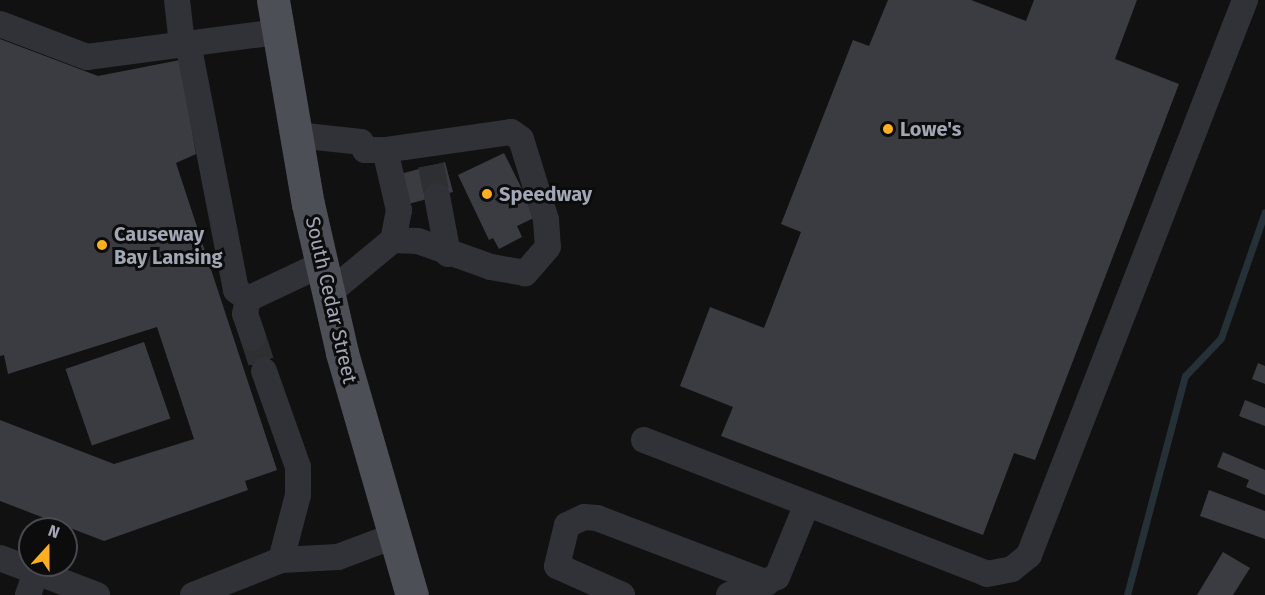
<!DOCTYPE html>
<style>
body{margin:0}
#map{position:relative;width:1265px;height:595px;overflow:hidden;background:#111112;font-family:"Fira Sans",sans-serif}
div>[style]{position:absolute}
.stream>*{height:7px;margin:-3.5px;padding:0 3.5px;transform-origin:3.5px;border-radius:3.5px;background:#263037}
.building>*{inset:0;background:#3b3c42;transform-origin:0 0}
.minor-tunnel>*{height:26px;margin-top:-13px;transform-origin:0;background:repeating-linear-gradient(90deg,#2e2f32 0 26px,transparent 0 39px)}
.minor>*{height:26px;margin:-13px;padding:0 13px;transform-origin:13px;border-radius:13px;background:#313238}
.major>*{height:33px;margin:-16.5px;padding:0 16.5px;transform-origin:16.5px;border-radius:16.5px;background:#4d4f57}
.dots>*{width:16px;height:16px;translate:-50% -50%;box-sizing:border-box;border:3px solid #0c0c0d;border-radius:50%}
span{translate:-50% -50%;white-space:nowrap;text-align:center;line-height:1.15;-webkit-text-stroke:6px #0c0c0d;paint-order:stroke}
.poi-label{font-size:20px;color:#a1a7b4;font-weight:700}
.left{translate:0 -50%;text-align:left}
.street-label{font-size:20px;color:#a1a7b4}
.north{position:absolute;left:18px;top:517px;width:60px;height:60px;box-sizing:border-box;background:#0c0c0d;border:2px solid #484a50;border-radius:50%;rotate:21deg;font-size:16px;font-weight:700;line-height:24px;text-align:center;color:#a1a7b4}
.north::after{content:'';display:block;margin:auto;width:21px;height:27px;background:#ffae1c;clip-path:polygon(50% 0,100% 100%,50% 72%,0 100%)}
</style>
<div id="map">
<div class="stream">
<i style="left:1127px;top:595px;width:227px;rotate:-75.2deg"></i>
<i style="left:1185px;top:376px;width:52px;rotate:-46.5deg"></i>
<i style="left:1221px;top:338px;width:133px;rotate:-70.8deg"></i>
</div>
<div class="building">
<i style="clip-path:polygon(888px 0,971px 0,1026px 21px,1034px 0,1137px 0,1115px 59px,1179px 84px,1035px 460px,1014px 453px,983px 535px,721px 436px,733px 407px,680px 386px,710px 307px,764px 328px,801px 232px,781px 224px,853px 40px,869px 46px)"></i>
<i style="clip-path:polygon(0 39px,98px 76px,180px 60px,196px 154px,176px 163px,277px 470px,245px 481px,248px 490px,104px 541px,0 501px,0 420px,114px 464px,194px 439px,157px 327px,8px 374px,4px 355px,0 356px)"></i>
<i style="clip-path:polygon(504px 153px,536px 217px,517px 226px,522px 237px,499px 249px,493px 238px,489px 240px,458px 175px)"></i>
<i style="left:445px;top:162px;width:31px;height:49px;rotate:75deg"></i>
<i style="left:144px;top:342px;width:81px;height:83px;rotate:71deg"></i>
<i style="clip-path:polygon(1258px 363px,1265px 366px,1265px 384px,1252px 379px)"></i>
<i style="clip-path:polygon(1245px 400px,1265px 408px,1265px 426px,1239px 416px)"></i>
<i style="clip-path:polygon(1223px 452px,1265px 470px,1265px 495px,1246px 487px,1249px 480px,1217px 467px)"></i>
<i style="clip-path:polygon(1209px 490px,1265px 511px,1265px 539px,1200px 516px)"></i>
<i style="clip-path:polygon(1223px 552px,1250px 568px,1233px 595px,1197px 595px)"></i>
</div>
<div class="minor-tunnel">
<i style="left:431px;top:165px;width:32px;rotate:79deg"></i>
<i style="left:253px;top:337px;width:36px;rotate:72deg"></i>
</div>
<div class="minor">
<i style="left:177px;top:0;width:44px;rotate:83.5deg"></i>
<i style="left:0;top:24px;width:93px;rotate:20.8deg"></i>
<i style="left:87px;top:57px;width:193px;rotate:-7.5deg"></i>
<i style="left:188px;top:43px;width:252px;rotate:79deg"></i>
<i style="left:236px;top:290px;width:15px;rotate:37deg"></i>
<i style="left:296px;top:135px;width:65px;rotate:6.1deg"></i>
<i style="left:361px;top:142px;width:9px;rotate:63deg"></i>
<i style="left:365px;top:150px;width:20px"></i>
<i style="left:385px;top:150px;width:127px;rotate:-8.1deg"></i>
<i style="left:511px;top:132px;width:12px;rotate:35deg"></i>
<i style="left:521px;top:139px;width:85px;rotate:72.8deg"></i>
<i style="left:546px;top:220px;width:27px;rotate:86deg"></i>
<i style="left:548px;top:247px;width:35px;rotate:131deg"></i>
<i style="left:525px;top:273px;width:35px;rotate:-170deg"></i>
<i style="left:491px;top:267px;width:77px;rotate:-160.4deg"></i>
<i style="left:418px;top:241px;width:25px;rotate:-178deg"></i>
<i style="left:393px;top:240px;width:83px;rotate:140.4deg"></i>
<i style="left:385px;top:150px;width:62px;rotate:76.9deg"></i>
<i style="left:399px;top:210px;width:31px;rotate:101deg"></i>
<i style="left:437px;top:196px;width:59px;rotate:79.3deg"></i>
<i style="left:253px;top:337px;width:24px;rotate:-109deg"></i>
<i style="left:245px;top:314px;width:15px;rotate:-79deg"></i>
<i style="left:248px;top:299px;width:82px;rotate:-25.3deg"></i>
<i style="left:264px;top:371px;width:102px;rotate:70.5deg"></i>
<i style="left:298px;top:467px;width:28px;rotate:90deg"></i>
<i style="left:298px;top:495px;width:67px;rotate:104.7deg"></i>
<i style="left:644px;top:440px;width:368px;rotate:21.3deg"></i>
<i style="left:987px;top:574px;width:25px;rotate:-11deg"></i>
<i style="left:1012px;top:569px;width:22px;rotate:-39deg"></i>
<i style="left:1029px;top:555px;width:596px;rotate:-68.73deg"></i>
<i style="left:0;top:558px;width:104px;rotate:20.9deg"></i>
<i style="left:28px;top:595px;width:24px;rotate:-71deg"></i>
<i style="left:193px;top:595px;width:95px;rotate:-21.7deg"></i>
<i style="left:281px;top:560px;width:57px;rotate:-3deg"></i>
<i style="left:338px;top:557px;width:60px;rotate:-20.6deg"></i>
<i style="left:622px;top:595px;width:71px;rotate:-156deg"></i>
<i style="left:557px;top:566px;width:42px;rotate:-76.3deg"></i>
<i style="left:567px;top:525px;width:19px;rotate:-25deg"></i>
<i style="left:584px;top:517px;width:13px;rotate:4deg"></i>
<i style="left:597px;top:518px;width:182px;rotate:20.9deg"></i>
<i style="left:729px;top:595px;width:51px;rotate:-20.6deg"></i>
<i style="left:777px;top:577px;width:79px;rotate:-67.7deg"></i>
</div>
<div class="major">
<i style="left:273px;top:0;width:207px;rotate:80.3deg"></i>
<i style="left:308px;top:204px;width:153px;rotate:77.1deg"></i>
<i style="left:342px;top:353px;width:252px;rotate:73.9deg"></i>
</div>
<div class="dots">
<i style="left:888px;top:129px;background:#ffae1c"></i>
<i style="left:487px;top:194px;background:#ffae1c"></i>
<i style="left:102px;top:245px;background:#ffae1c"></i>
</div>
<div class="poi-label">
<span class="left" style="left:900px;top:129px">Lowe's</span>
<span class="left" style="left:499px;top:194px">Speedway</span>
<span class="left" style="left:114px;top:246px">Causeway<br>Bay Lansing</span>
</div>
<div class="street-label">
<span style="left:331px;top:300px;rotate:77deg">South Cedar Street</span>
</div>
<div class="north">N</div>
</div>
